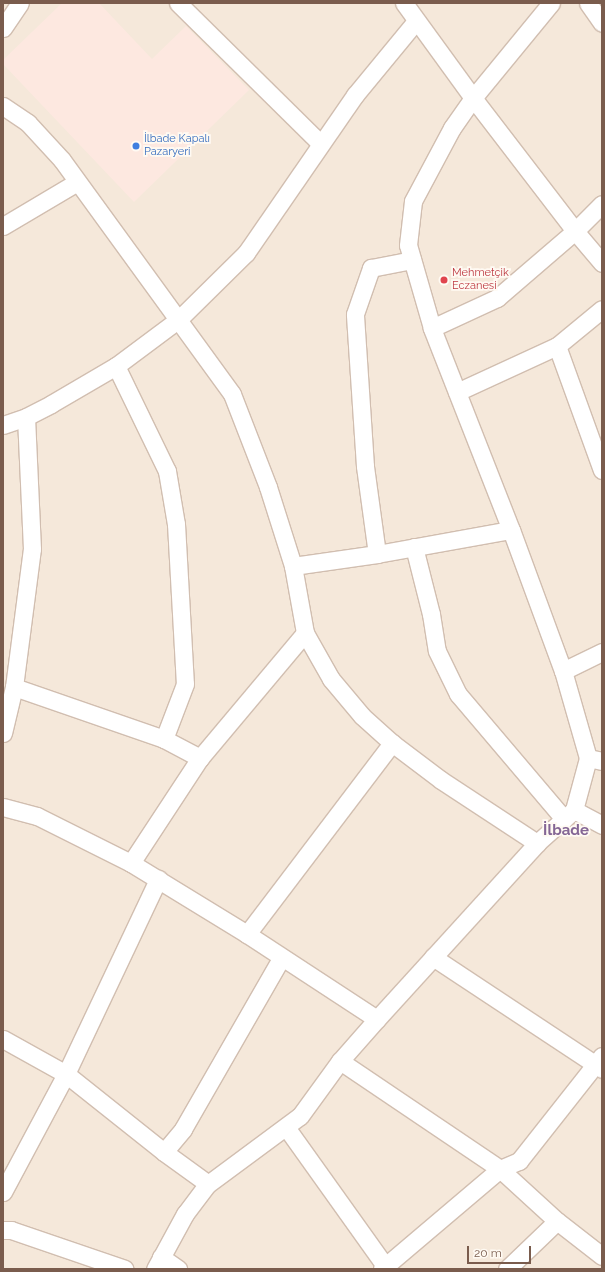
<!DOCTYPE html>
<meta charset="utf-8">
<style>
body{margin:0}
#map{position:relative;width:605px;height:1272px;overflow:hidden;background:#fdf6ec;font-family:Raleway,sans-serif}
div>[style]{position:absolute}
.residential>*{inset:0;background:#f5e8da;transform-origin:0 0}
.commercial>*{inset:0;background:#fde8e0}
.roads{filter:drop-shadow(1px 0 #d1beb0) drop-shadow(-1px 0 #d1beb0) drop-shadow(0 1px #d1beb0) drop-shadow(0 -1px #d1beb0)}
.minor>*{height:17px;margin:-8.5px;padding:0 8.5px;transform-origin:8.5px;border-radius:8.5px;background:#fff}
.dots>*{width:11px;height:11px;translate:-50% -50%;box-sizing:border-box;border:2px solid #fffaf3;border-radius:50%}
span{translate:-50% -50%;white-space:nowrap;text-align:center;line-height:1.15;-webkit-text-stroke:3.5px #fffaf3;paint-order:stroke}
.shop-label{font-size:11px;color:#366cbe}
.left{translate:0 -50%;text-align:left}
.health-label{font-size:11px;color:#be3a42}
.district-label{font-size:15px;color:#846695;font-weight:700}
.frame{position:absolute;inset:0;border:4px solid #7a5c4d;pointer-events:none}
.scale{position:absolute;left:467px;top:1246px;width:64px;height:18px;box-sizing:border-box;border:2px solid #7a5c4d;border-top:0;padding-left:5px;font-size:12px;line-height:14px;white-space:nowrap;color:#7a5c4d;-webkit-text-stroke:3px #fffaf3;paint-order:stroke}
</style>
<div id="map">
<div class="residential">
<i style="left:3px;top:3px;width:599px;height:1266px"></i>
</div>
<div class="commercial">
<i style="clip-path:polygon(62px 3px,99px 3px,152px 59px,186px 26px,249px 90px,134px 202px,3px 64px,3px 60px)"></i>
</div>
<div class="roads">
<div class="minor">
<i style="left:178px;top:3px;width:199px;rotate:44.6deg"></i>
<i style="left:404px;top:3px;width:117px;rotate:54deg"></i>
<i style="left:473px;top:98px;width:168px;rotate:52.5deg"></i>
<i style="left:575px;top:231px;width:42px;rotate:49.8deg"></i>
<i style="left:588px;top:3px;width:24px;rotate:55deg"></i>
<i style="left:3px;top:28px;width:30px;rotate:-56deg"></i>
<i style="left:3px;top:106px;width:30px;rotate:34deg"></i>
<i style="left:28px;top:123px;width:50px;rotate:47.4deg"></i>
<i style="left:62px;top:160px;width:289px;rotate:54deg"></i>
<i style="left:232px;top:394px;width:100px;rotate:68.8deg"></i>
<i style="left:268px;top:487px;width:83px;rotate:72.4deg"></i>
<i style="left:293px;top:566px;width:68px;rotate:79.8deg"></i>
<i style="left:305px;top:633px;width:53px;rotate:60.5deg"></i>
<i style="left:331px;top:679px;width:48px;rotate:50deg"></i>
<i style="left:362px;top:716px;width:40px;rotate:42deg"></i>
<i style="left:392px;top:743px;width:61px;rotate:37.1deg"></i>
<i style="left:441px;top:780px;width:115px;rotate:33.3deg"></i>
<i style="left:3px;top:226px;width:86px;rotate:-30.7deg"></i>
<i style="left:432px;top:328px;width:72px;rotate:-24.8deg"></i>
<i style="left:497px;top:298px;width:103px;rotate:-40.7deg"></i>
<i style="left:575px;top:231px;width:38px;rotate:-45deg"></i>
<i style="left:557px;top:346px;width:132px;rotate:70.1deg"></i>
<i style="left:116px;top:366px;width:117px;rotate:64.1deg"></i>
<i style="left:167px;top:471px;width:54px;rotate:80.4deg"></i>
<i style="left:176px;top:524px;width:160px;rotate:86.8deg"></i>
<i style="left:185px;top:684px;width:59px;rotate:110.9deg"></i>
<i style="left:457px;top:392px;width:110px;rotate:-24.7deg"></i>
<i style="left:557px;top:346px;width:58px;rotate:-39.4deg"></i>
<i style="left:3px;top:425px;width:24px;rotate:-19deg"></i>
<i style="left:26px;top:417px;width:28px;rotate:-27deg"></i>
<i style="left:51px;top:404px;width:75px;rotate:-30.3deg"></i>
<i style="left:116px;top:366px;width:79px;rotate:-36.7deg"></i>
<i style="left:179px;top:319px;width:94px;rotate:-44.6deg"></i>
<i style="left:246px;top:253px;width:192px;rotate:-55.4deg"></i>
<i style="left:355px;top:95px;width:96px;rotate:-50.5deg"></i>
<i style="left:414px;top:547px;width:69px;rotate:75.8deg"></i>
<i style="left:431px;top:614px;width:37px;rotate:81deg"></i>
<i style="left:437px;top:651px;width:48px;rotate:64deg"></i>
<i style="left:458px;top:694px;width:164px;rotate:49.7deg"></i>
<i style="left:377px;top:554px;width:89px;rotate:-97.8deg"></i>
<i style="left:365px;top:466px;width:152px;rotate:-93.8deg"></i>
<i style="left:355px;top:314px;width:49px;rotate:-70.8deg"></i>
<i style="left:371px;top:268px;width:42px;rotate:-11deg"></i>
<i style="left:293px;top:566px;width:85px;rotate:-8.1deg"></i>
<i style="left:377px;top:554px;width:136px;rotate:-10.2deg"></i>
<i style="left:563px;top:671px;width:43px;rotate:-26deg"></i>
<i style="left:14px;top:687px;width:159px;rotate:19.1deg"></i>
<i style="left:164px;top:739px;width:41px;rotate:27.8deg"></i>
<i style="left:3px;top:733px;width:47px;rotate:-76.6deg"></i>
<i style="left:14px;top:687px;width:139px;rotate:-82.6deg"></i>
<i style="left:32px;top:549px;width:132px;rotate:-92.6deg"></i>
<i style="left:588px;top:758px;width:14px;rotate:12deg"></i>
<i style="left:3px;top:807px;width:35px;rotate:15deg"></i>
<i style="left:37px;top:816px;width:105px;rotate:26.6deg"></i>
<i style="left:131px;top:863px;width:136px;rotate:31.5deg"></i>
<i style="left:247px;top:934px;width:155px;rotate:33.2deg"></i>
<i style="left:574px;top:810px;width:32px;rotate:28deg"></i>
<i style="left:131px;top:863px;width:126px;rotate:-56.7deg"></i>
<i style="left:200px;top:758px;width:163px;rotate:-50deg"></i>
<i style="left:247px;top:934px;width:240px;rotate:-52.8deg"></i>
<i style="left:433px;top:957px;width:203px;rotate:33.5deg"></i>
<i style="left:3px;top:1039px;width:72px;rotate:29.1deg"></i>
<i style="left:66px;top:1074px;width:125px;rotate:38.5deg"></i>
<i style="left:164px;top:1152px;width:54px;rotate:36deg"></i>
<i style="left:340px;top:1061px;width:193px;rotate:34deg"></i>
<i style="left:500px;top:1169px;width:77px;rotate:42.4deg"></i>
<i style="left:557px;top:1221px;width:57px;rotate:37.9deg"></i>
<i style="left:286px;top:1127px;width:171px;rotate:54.5deg"></i>
<i style="left:164px;top:1152px;width:30px;rotate:-50deg"></i>
<i style="left:183px;top:1129px;width:198px;rotate:-60.1deg"></i>
<i style="left:3px;top:1192px;width:134px;rotate:-61.9deg"></i>
<i style="left:66px;top:1074px;width:216px;rotate:-64.7deg"></i>
<i style="left:3px;top:1230px;width:8px"></i>
<i style="left:11px;top:1230px;width:120px;rotate:18.9deg"></i>
<i style="left:161px;top:1257px;width:21px;rotate:35deg"></i>
<i style="left:155px;top:1269px;width:63px;rotate:-61.4deg"></i>
<i style="left:185px;top:1214px;width:38px;rotate:-53deg"></i>
<i style="left:208px;top:1184px;width:114px;rotate:-36.5deg"></i>
<i style="left:300px;top:1116px;width:68px;rotate:-54deg"></i>
<i style="left:340px;top:1061px;width:56px;rotate:-48.6deg"></i>
<i style="left:377px;top:1019px;width:238px;rotate:-47.7deg"></i>
<i style="left:537px;top:843px;width:50px;rotate:-41.7deg"></i>
<i style="left:574px;top:810px;width:54px;rotate:-74.9deg"></i>
<i style="left:588px;top:758px;width:91px;rotate:-106deg"></i>
<i style="left:563px;top:671px;width:150px;rotate:-110.2deg"></i>
<i style="left:511px;top:530px;width:217px;rotate:-111.4deg"></i>
<i style="left:432px;top:328px;width:86px;rotate:-106.1deg"></i>
<i style="left:408px;top:245px;width:44px;rotate:-83.5deg"></i>
<i style="left:413px;top:201px;width:83px;rotate:-61.9deg"></i>
<i style="left:452px;top:128px;width:37px;rotate:-55deg"></i>
<i style="left:473px;top:98px;width:123px;rotate:-50.6deg"></i>
<i style="left:382px;top:1269px;width:155px;rotate:-40.3deg"></i>
<i style="left:500px;top:1169px;width:21px;rotate:-23deg"></i>
<i style="left:519px;top:1161px;width:134px;rotate:-51.7deg"></i>
<i style="left:507px;top:1269px;width:69px;rotate:-43.8deg"></i>
</div>
</div>
<div class="dots">
<i style="left:136px;top:146px;background:#3f7fe0"></i>
<i style="left:444px;top:280px;background:#e0444e"></i>
</div>
<div class="shop-label">
<span class="left" style="left:144px;top:146px">İlbade Kapalı<br>Pazaryeri</span>
</div>
<div class="health-label">
<span class="left" style="left:452px;top:280px">Mehmetçik<br>Eczanesi</span>
</div>
<div class="district-label">
<span style="left:566px;top:831px">İlbade</span>
</div>
<div class="frame"></div>
<div class="scale">20 m</div>
</div>
